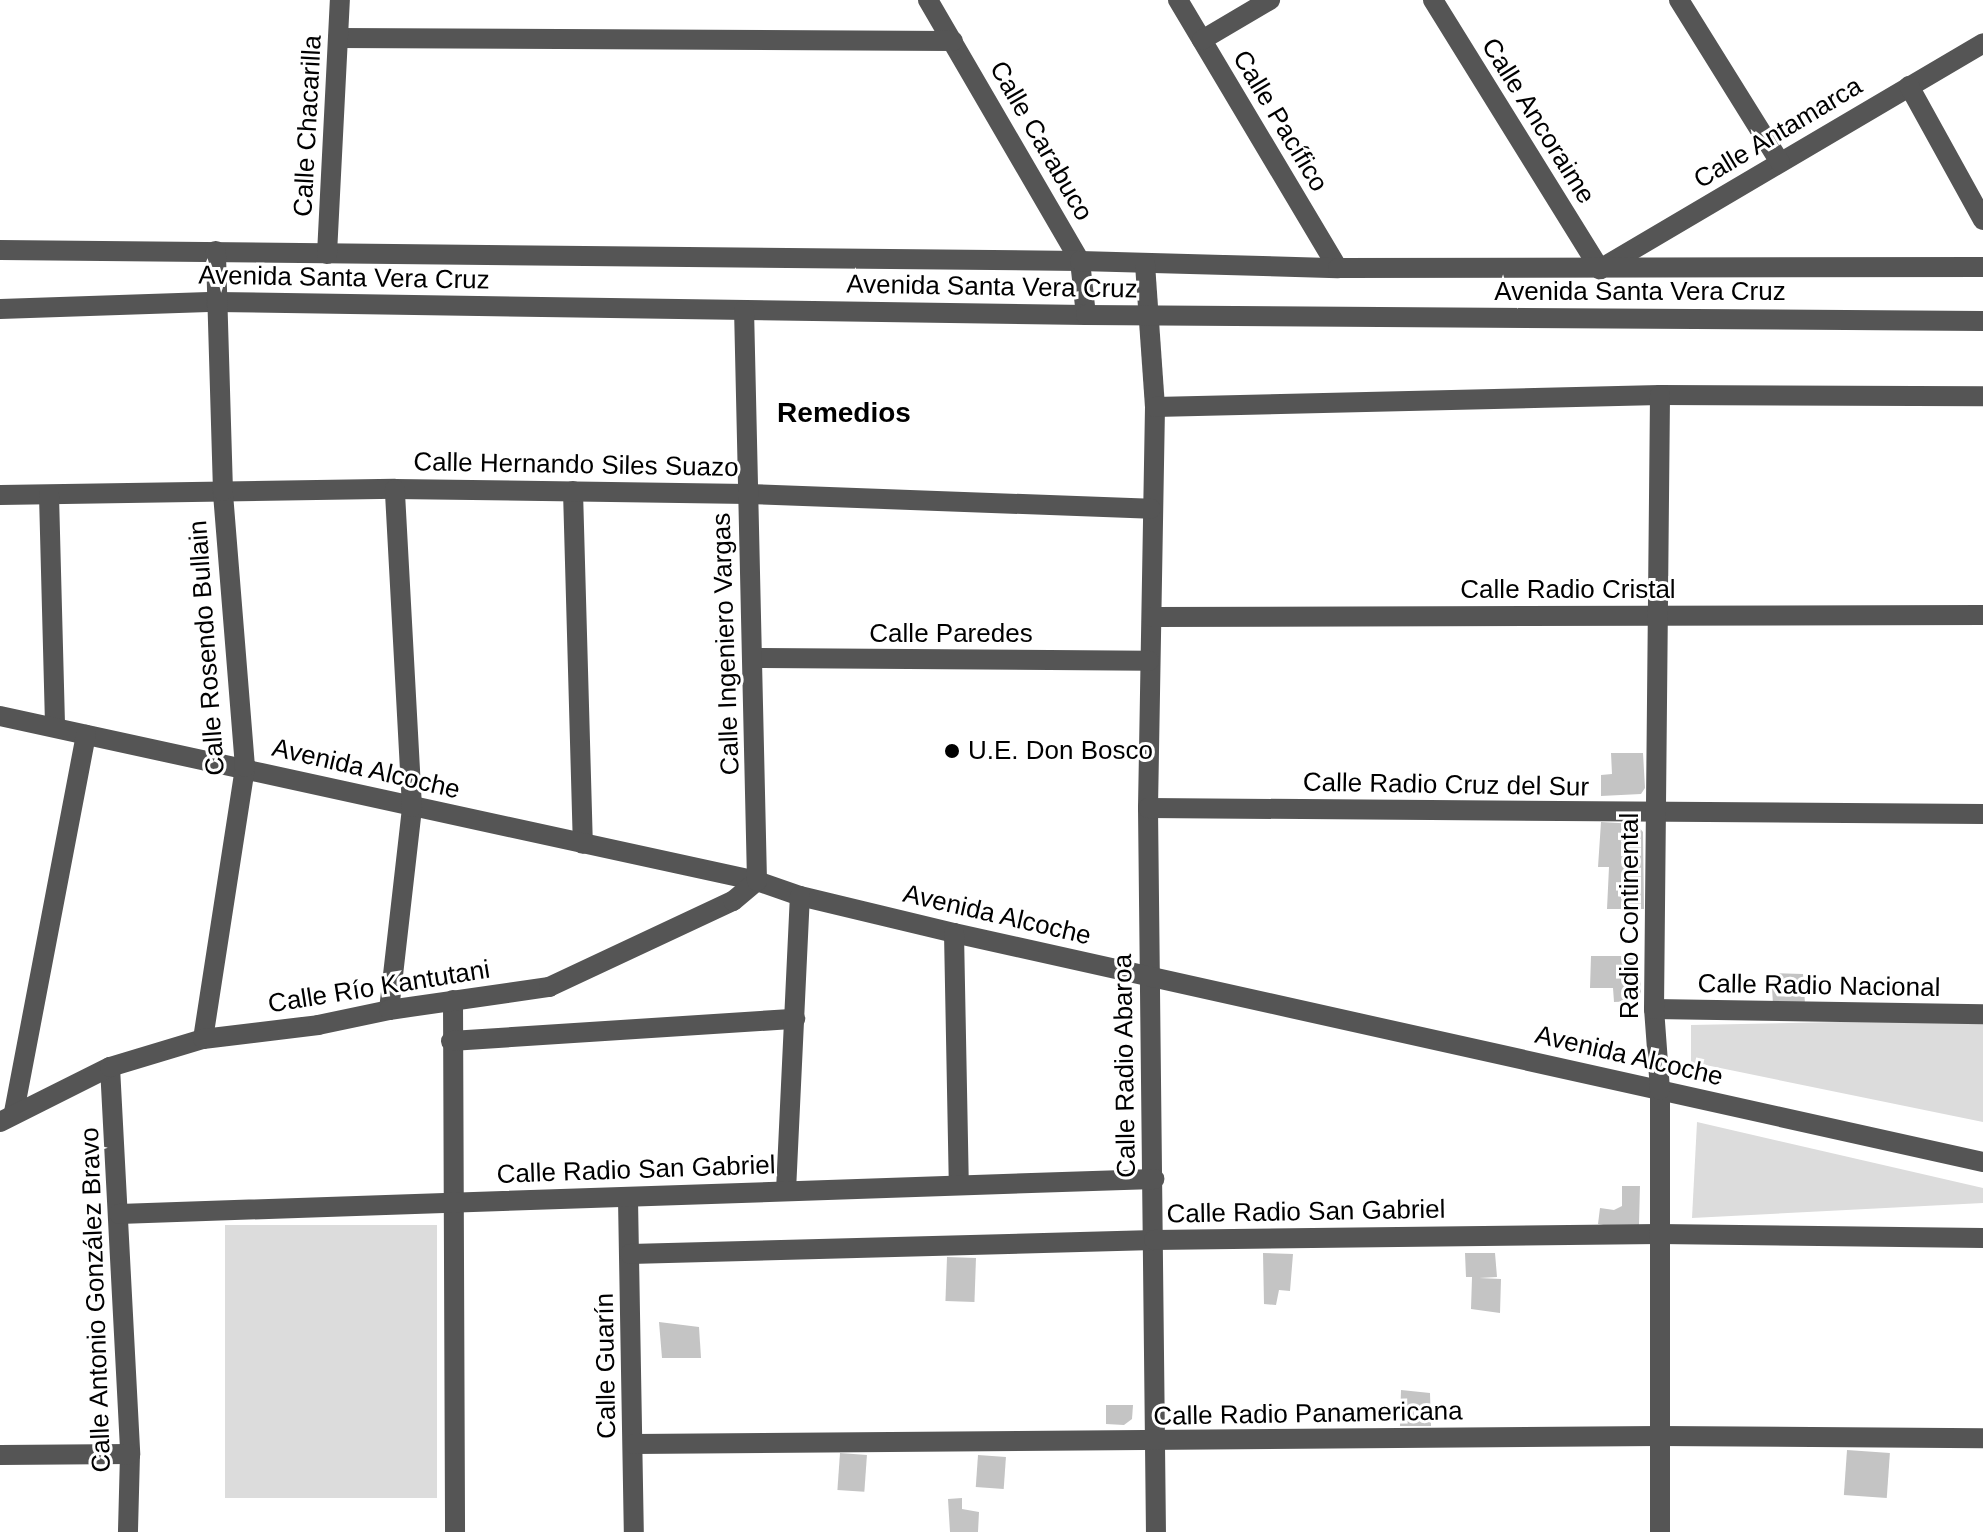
<!DOCTYPE html>
<meta charset="utf-8">
<style>
body{margin:0}
#map{position:relative;width:1983px;height:1532px;overflow:hidden;background:#fff;font-family:Helvetica,sans-serif}
div>[style]{position:absolute}
.green>*{inset:0;background:#dcdcdc;transform-origin:0 0}
.building>*{inset:0;background:#c4c4c4;transform-origin:0 0}
.minor>*{height:20px;margin:-10px;padding:0 10px;transform-origin:10px;border-radius:10px;background:#555}
.dots>*{width:22px;height:22px;translate:-50% -50%;box-sizing:border-box;border:4px solid #fff;border-radius:50%}
span{translate:-50% -50%;white-space:nowrap;text-align:center;line-height:1.15;-webkit-text-stroke:6px #fff;paint-order:stroke}
.street-label{font-size:26px;color:#000}
.poi-label{font-size:26px;color:#000}
.left{translate:0 -50%;text-align:left}
.neighbourhood-label{font-size:28px;color:#000;font-weight:700}
</style>
<div id="map">
<div class="green">
<i style="clip-path:polygon(1983px 1019px,1983px 1122px,1691px 1062px,1691px 1025px)"></i>
<i style="clip-path:polygon(1697px 1122px,1983px 1188px,1983px 1203px,1692px 1218px)"></i>
<i style="left:225px;top:1225px;width:212px;height:273px"></i>
</div>
<div class="building">
<i style="clip-path:polygon(1611px 753px,1643px 753px,1645px 788px,1641px 794px,1601px 796px,1601px 775px,1612px 774px)"></i>
<i style="clip-path:polygon(1601px 822px,1636px 824px,1643px 832px,1644px 909px,1607px 909px,1609px 867px,1598px 867px)"></i>
<i style="clip-path:polygon(1591px 956px,1639px 956px,1641px 993px,1635px 1001px,1614px 1002px,1613px 988px,1590px 988px)"></i>
<i style="clip-path:polygon(1771px 973px,1803px 974px,1805px 1004px,1773px 1004px)"></i>
<i style="clip-path:polygon(1622px 1186px,1640px 1186px,1639px 1225px,1625px 1229px,1598px 1224px,1600px 1208px,1614px 1210px,1622px 1206px)"></i>
<i style="clip-path:polygon(1263px 1253px,1293px 1254px,1290px 1291px,1279px 1290px,1276px 1305px,1264px 1304px)"></i>
<i style="clip-path:polygon(1465px 1253px,1495px 1253px,1497px 1277px,1479px 1278px,1501px 1279px,1500px 1313px,1471px 1309px,1472px 1277px,1466px 1277px)"></i>
<i style="left:947px;top:1257px;width:29px;height:44px;rotate:2deg"></i>
<i style="clip-path:polygon(659px 1322px,699px 1327px,701px 1358px,662px 1358px)"></i>
<i style="clip-path:polygon(1401px 1390px,1430px 1393px,1431px 1426px,1400px 1426px)"></i>
<i style="clip-path:polygon(1106px 1405px,1133px 1405px,1132px 1419px,1124px 1425px,1106px 1424px)"></i>
<i style="left:1847px;top:1450px;width:43px;height:45px;rotate:4deg"></i>
<i style="left:840px;top:1453px;width:27px;height:37px;rotate:4deg"></i>
<i style="left:978px;top:1455px;width:28px;height:32px;rotate:4deg"></i>
<i style="clip-path:polygon(962px 1498px,962px 1509px,979px 1512px,978px 1532px,950px 1532px,948px 1499px)"></i>
</div>
<div class="minor">
<i style="left:928px;top:0;width:302px;rotate:59.8deg"></i>
<i style="left:1080px;top:261px;width:54px;rotate:83.7deg"></i>
<i style="left:1178px;top:0;width:312px;rotate:59.2deg"></i>
<i style="left:1433px;top:0;width:317px;rotate:58.2deg"></i>
<i style="left:1600px;top:269px;width:445px;rotate:-30.5deg"></i>
<i style="left:1679px;top:0;width:191px;rotate:58.1deg"></i>
<i style="left:338px;top:38px;width:615px;rotate:0.28deg"></i>
<i style="left:1202px;top:40px;width:79px;rotate:-30.5deg"></i>
<i style="left:1909px;top:86px;width:153px;rotate:61.1deg"></i>
<i style="left:0;top:250px;width:1080px;rotate:0.58deg"></i>
<i style="left:1080px;top:261px;width:258px;rotate:1.6deg"></i>
<i style="left:1338px;top:268px;width:645px;rotate:-0.09deg"></i>
<i style="left:327px;top:254px;width:254px;rotate:-87.1deg"></i>
<i style="left:1145px;top:264px;width:143px;rotate:86deg"></i>
<i style="left:1155px;top:407px;width:401px;rotate:91deg"></i>
<i style="left:1148px;top:808px;width:724px;rotate:89.37deg"></i>
<i style="left:0;top:309px;width:216px;rotate:-1.9deg"></i>
<i style="left:216px;top:302px;width:870px;rotate:0.86deg"></i>
<i style="left:1086px;top:315px;width:897px;rotate:0.38deg"></i>
<i style="left:1155px;top:407px;width:505px;rotate:-1.36deg"></i>
<i style="left:1660px;top:395px;width:323px;rotate:0.2deg"></i>
<i style="left:573px;top:491px;width:353px;rotate:88.4deg"></i>
<i style="left:0;top:495px;width:395px;rotate:-0.9deg"></i>
<i style="left:395px;top:489px;width:353px;rotate:0.8deg"></i>
<i style="left:748px;top:494px;width:403px;rotate:2.1deg"></i>
<i style="left:49px;top:495px;width:232px;rotate:88.5deg"></i>
<i style="left:1152px;top:617px;width:831px;rotate:-0.14deg"></i>
<i style="left:753px;top:658px;width:396px;rotate:0.4deg"></i>
<i style="left:0;top:716px;width:775px;rotate:12.3deg"></i>
<i style="left:757px;top:881px;width:46px;rotate:19.2deg"></i>
<i style="left:800px;top:896px;width:158px;rotate:13.5deg"></i>
<i style="left:954px;top:933px;width:1054px;rotate:12.55deg"></i>
<i style="left:1148px;top:808px;width:835px;rotate:0.41deg"></i>
<i style="left:954px;top:933px;width:252px;rotate:88.9deg"></i>
<i style="left:453px;top:1000px;width:532px;rotate:89.78deg"></i>
<i style="left:1654px;top:1009px;width:329px;rotate:0.9deg"></i>
<i style="left:389px;top:1010px;width:204px;rotate:-83.5deg"></i>
<i style="left:412px;top:807px;width:318px;rotate:-93.1deg"></i>
<i style="left:203px;top:1039px;width:275px;rotate:-81.2deg"></i>
<i style="left:245px;top:767px;width:277px;rotate:-94.6deg"></i>
<i style="left:223px;top:491px;width:240px;rotate:-91.7deg"></i>
<i style="left:451px;top:1041px;width:345px;rotate:-3.7deg"></i>
<i style="left:110px;top:1067px;width:388px;rotate:87deg"></i>
<i style="left:130px;top:1454px;width:78px;rotate:91.5deg"></i>
<i style="left:14px;top:1112px;width:384px;rotate:-79.2deg"></i>
<i style="left:0;top:1122px;width:123px;rotate:-26.6deg"></i>
<i style="left:110px;top:1067px;width:97px;rotate:-16.8deg"></i>
<i style="left:203px;top:1039px;width:116px;rotate:-6.9deg"></i>
<i style="left:318px;top:1025px;width:73px;rotate:-11.9deg"></i>
<i style="left:389px;top:1010px;width:162px;rotate:-8.2deg"></i>
<i style="left:549px;top:987px;width:203px;rotate:-25.1deg"></i>
<i style="left:733px;top:901px;width:31px;rotate:-40deg"></i>
<i style="left:757px;top:881px;width:571px;rotate:-91.3deg"></i>
<i style="left:786px;top:1191px;width:295px;rotate:-87.3deg"></i>
<i style="left:628px;top:1199px;width:333px;rotate:89deg"></i>
<i style="left:119px;top:1214px;width:1036px;rotate:-1.94deg"></i>
<i style="left:630px;top:1254px;width:524px;rotate:-1.53deg"></i>
<i style="left:1154px;top:1240px;width:505px;rotate:-0.68deg"></i>
<i style="left:1659px;top:1234px;width:324px;rotate:0.7deg"></i>
<i style="left:634px;top:1444px;width:1026px;rotate:-0.45deg"></i>
<i style="left:1660px;top:1436px;width:323px;rotate:0.4deg"></i>
<i style="left:0;top:1455px;width:130px;rotate:-0.4deg"></i>
<i style="left:1660px;top:1532px;width:442px;rotate:-90deg"></i>
<i style="left:1660px;top:1090px;width:81px;rotate:-94.2deg"></i>
<i style="left:1654px;top:1009px;width:614px;rotate:-89.44deg"></i>
</div>
<div class="dots">
<i style="left:952px;top:751px;background:#000"></i>
</div>
<div class="street-label">
<span style="left:1280px;top:121px;rotate:59deg">Calle Pacífico</span>
<span style="left:1538px;top:121px;rotate:58deg">Calle Ancoraime</span>
<span style="left:308px;top:126px;rotate:-87deg">Calle Chacarilla</span>
<span style="left:1778px;top:133px;rotate:-31deg">Calle Antamarca</span>
<span style="left:1041px;top:141px;rotate:60deg">Calle Carabuco</span>
<span style="left:344px;top:278px;rotate:1deg">Avenida Santa Vera Cruz</span>
<span style="left:992px;top:287px;rotate:1deg">Avenida Santa Vera Cruz</span>
<span style="left:1640px;top:292px">Avenida Santa Vera Cruz</span>
<span style="left:576px;top:465px;rotate:1deg">Calle Hernando Siles Suazo</span>
<span style="left:1568px;top:590px">Calle Radio Cristal</span>
<span style="left:951px;top:634px">Calle Paredes</span>
<span style="left:726px;top:644px;rotate:-92deg">Calle Ingeniero Vargas</span>
<span style="left:207px;top:648px;rotate:-94deg">Calle Rosendo Bullain</span>
<span style="left:366px;top:769px;rotate:13deg">Avenida Alcoche</span>
<span style="left:1446px;top:785px;rotate:1deg">Calle Radio Cruz del Sur</span>
<span style="left:997px;top:915px;rotate:13deg">Avenida Alcoche</span>
<span style="left:1630px;top:916px;rotate:-90deg">Radio Continental</span>
<span style="left:1819px;top:986px;rotate:1deg">Calle Radio Nacional</span>
<span style="left:379px;top:987px;rotate:-9deg">Calle Río Kantutani</span>
<span style="left:1629px;top:1056px;rotate:13deg">Avenida Alcoche</span>
<span style="left:1125px;top:1066px;rotate:-91deg">Calle Radio Abaroa</span>
<span style="left:636px;top:1170px;rotate:-2deg">Calle Radio San Gabriel</span>
<span style="left:1306px;top:1212px;rotate:-1deg">Calle Radio San Gabriel</span>
<span style="left:96px;top:1300px;rotate:-92deg">Calle Antonio González Bravo</span>
<span style="left:606px;top:1366px;rotate:-91deg">Calle Guarín</span>
<span style="left:1308px;top:1414px;rotate:-1deg">Calle Radio Panamericana</span>
</div>
<div class="poi-label">
<span class="left" style="left:968px;top:751px">U.E. Don Bosco</span>
</div>
<div class="neighbourhood-label">
<span style="left:844px;top:413px">Remedios</span>
</div>
</div>
